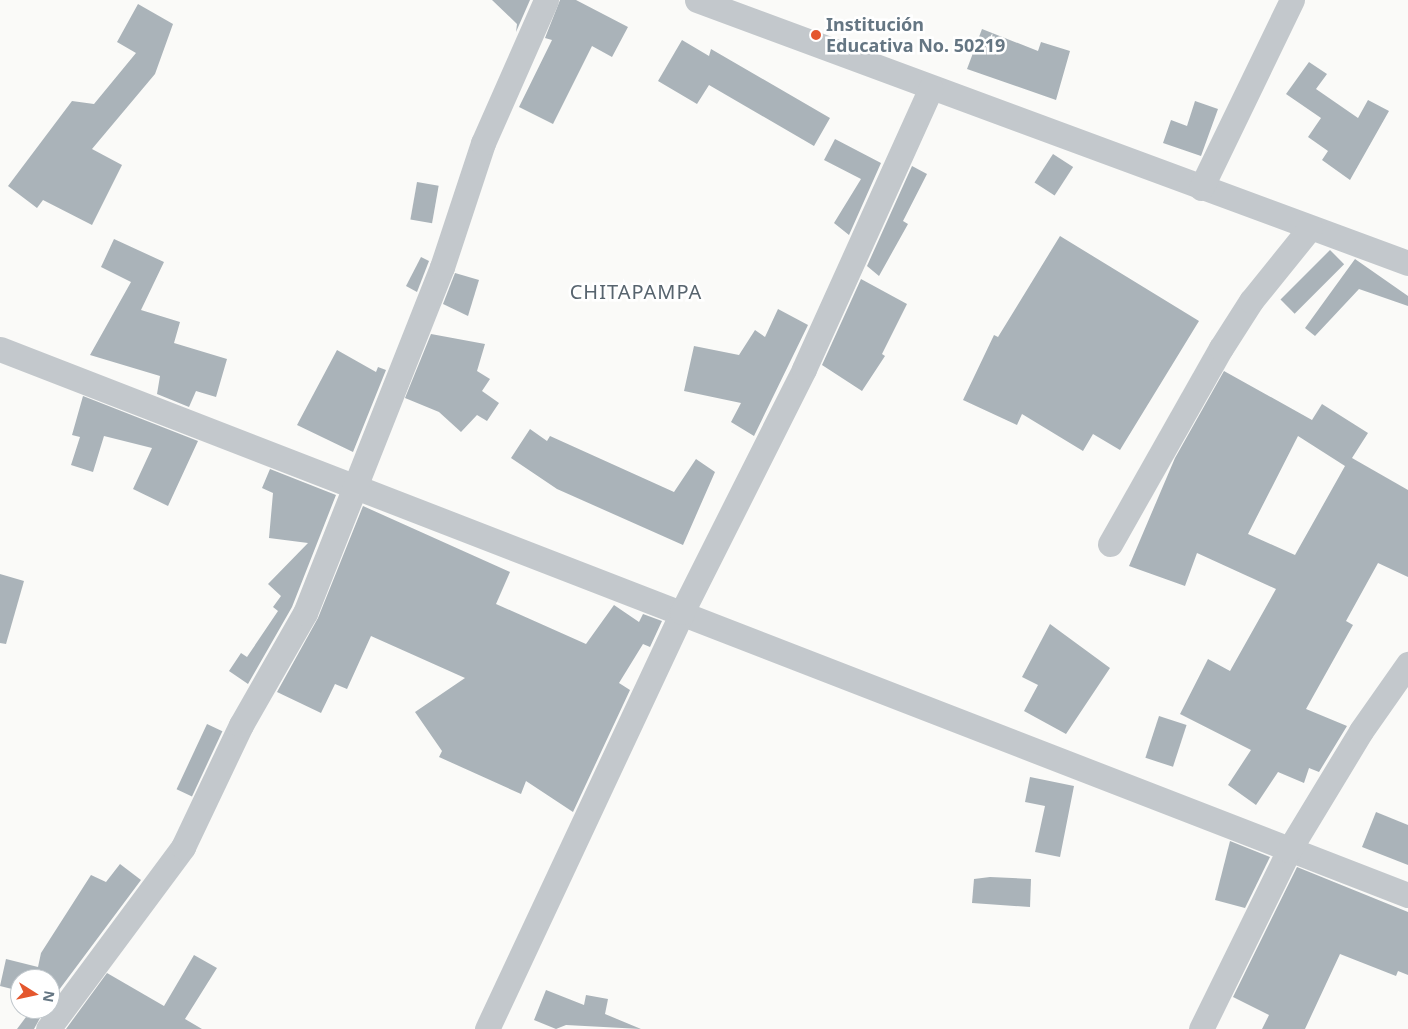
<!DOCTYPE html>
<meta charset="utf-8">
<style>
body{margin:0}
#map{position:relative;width:1408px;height:1029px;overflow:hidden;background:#fafaf8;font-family:"Noto Sans",sans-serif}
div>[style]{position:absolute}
.building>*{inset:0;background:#aab3b9;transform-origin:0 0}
.minor>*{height:25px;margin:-12.5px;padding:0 12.5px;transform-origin:12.5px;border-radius:12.5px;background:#c3c8cc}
.dots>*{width:14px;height:14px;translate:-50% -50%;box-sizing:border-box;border:2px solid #fff;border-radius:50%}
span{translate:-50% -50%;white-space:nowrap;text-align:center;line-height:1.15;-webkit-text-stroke:5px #fff;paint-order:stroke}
.poi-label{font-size:18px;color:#657683;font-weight:700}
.left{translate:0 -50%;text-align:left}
.quarter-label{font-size:20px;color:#57646e;letter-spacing:1px}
.north{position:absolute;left:10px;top:969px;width:50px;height:50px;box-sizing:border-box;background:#fff;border:1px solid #c1c8cd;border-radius:50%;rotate:100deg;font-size:14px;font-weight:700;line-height:20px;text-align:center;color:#657683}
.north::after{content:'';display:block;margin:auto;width:18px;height:22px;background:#e4572e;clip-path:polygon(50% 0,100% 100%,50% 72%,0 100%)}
</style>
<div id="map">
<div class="building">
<i style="clip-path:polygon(492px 0,530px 0,516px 32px,517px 24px)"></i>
<i style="clip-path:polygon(560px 0,576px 0,628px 27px,612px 57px,592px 46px,553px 124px,519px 107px,552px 40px,545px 38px)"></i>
<i style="clip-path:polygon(138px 4px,173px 24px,155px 74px,92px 149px,122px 165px,92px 225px,43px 200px,37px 208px,8px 186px,72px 101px,94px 104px,136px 53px,117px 42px)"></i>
<i style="clip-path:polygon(982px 29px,1038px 51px,1041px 42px,1070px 51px,1056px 100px,967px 69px)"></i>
<i style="clip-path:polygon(682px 40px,709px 56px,711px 49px,830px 118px,814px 146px,709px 85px,697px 104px,658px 81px)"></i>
<i style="clip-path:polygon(1309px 62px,1327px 74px,1316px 89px,1358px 118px,1368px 100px,1389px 111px,1350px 180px,1322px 160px,1328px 151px,1308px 137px,1321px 118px,1286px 94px)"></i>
<i style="clip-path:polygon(1195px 101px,1218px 109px,1201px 156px,1163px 143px,1171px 120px,1187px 126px)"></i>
<i style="clip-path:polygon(835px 139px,881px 163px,849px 235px,834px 223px,861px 179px,824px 160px)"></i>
<i style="left:1053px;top:154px;width:24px;height:34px;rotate:33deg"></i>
<i style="clip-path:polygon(912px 166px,927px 174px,903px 221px,908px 224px,879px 276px,867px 266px)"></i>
<i style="left:417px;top:182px;width:22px;height:38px;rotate:10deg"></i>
<i style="clip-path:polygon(1060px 236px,1199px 321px,1120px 450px,1093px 434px,1083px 451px,1022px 414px,1017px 425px,963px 400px,994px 335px,998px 337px)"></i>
<i style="clip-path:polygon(114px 239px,164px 262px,141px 310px,180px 322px,174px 343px,227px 359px,216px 397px,196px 391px,189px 407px,157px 394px,160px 376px,90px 355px,131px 282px,101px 267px)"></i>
<i style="left:1330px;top:250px;width:20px;height:70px;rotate:45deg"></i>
<i style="clip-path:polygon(421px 257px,429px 261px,417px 292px,406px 286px)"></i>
<i style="clip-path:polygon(1355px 259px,1408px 296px,1408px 306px,1359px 289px,1315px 336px,1305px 328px)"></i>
<i style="clip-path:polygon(455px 273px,479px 280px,468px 316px,443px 304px)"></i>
<i style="clip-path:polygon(861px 279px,907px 304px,882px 354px,885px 356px,862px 391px,822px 365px)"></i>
<i style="clip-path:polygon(778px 309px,808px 325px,754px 436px,731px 422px,741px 403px,684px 391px,694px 346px,739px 355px,755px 330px,765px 337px)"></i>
<i style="clip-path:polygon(431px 334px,485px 344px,477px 371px,490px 379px,482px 391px,499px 403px,487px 421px,477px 415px,461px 432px,439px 412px,405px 398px)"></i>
<i style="clip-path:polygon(337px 350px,376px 372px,378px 367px,386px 370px,353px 452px,297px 425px)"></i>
<i style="clip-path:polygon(evenodd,1224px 371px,1312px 420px,1322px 404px,1368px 433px,1352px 458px,1408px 490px,1408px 577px,1378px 563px,1346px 621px,1353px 625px,1306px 709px,1347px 726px,1319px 772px,1309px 768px,1304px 783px,1278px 772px,1256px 805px,1228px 785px,1251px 750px,1180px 714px,1208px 659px,1230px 671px,1276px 589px,1197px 553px,1185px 586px,1129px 566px,1175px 458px,1224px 371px,1298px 436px,1345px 466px,1295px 555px,1248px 534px,1298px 436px)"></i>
<i style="clip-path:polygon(83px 396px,198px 441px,168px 506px,133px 489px,152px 448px,104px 436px,93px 472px,71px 465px,80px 437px,72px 435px)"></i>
<i style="clip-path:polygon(530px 429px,547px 441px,550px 436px,674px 492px,696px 459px,715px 472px,683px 545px,557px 489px,511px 458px)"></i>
<i style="clip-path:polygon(270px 469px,336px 495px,292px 607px,248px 684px,229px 671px,241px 653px,247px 657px,278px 611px,273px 607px,281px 596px,268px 584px,308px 543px,269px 538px,273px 493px,262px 488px)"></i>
<i style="clip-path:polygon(363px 506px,510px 572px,496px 604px,586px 644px,614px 605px,639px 622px,643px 614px,662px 621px,650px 647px,643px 644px,619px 683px,630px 690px,573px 812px,526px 781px,521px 794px,439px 757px,442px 751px,415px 712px,465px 678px,371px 636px,347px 689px,335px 684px,321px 713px,277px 692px,318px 618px)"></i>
<i style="clip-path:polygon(0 574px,24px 581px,6px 644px,0 643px)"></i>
<i style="clip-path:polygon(1050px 624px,1110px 668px,1066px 734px,1024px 711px,1038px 685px,1022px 677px)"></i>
<i style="left:1159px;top:716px;width:29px;height:44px;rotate:18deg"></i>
<i style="left:207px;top:724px;width:17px;height:72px;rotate:25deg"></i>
<i style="clip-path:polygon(1030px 777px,1074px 786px,1060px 857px,1035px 852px,1045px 806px,1025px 802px)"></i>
<i style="clip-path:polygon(1376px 812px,1408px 825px,1408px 865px,1362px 847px)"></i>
<i style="clip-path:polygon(1230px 841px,1270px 857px,1245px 908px,1215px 900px)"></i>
<i style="clip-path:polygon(120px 864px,141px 880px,50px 1002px,50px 979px,20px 979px,20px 991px,0 986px,6px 959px,38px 967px,41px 953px,91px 875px,106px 882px)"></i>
<i style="clip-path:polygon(1297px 867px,1408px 912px,1408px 975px,1398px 971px,1396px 976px,1340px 954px,1305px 1029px,1262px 1029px,1269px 1015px,1233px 997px)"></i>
<i style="clip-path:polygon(990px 877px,1031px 879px,1030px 907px,972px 903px,974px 879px)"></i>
<i style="clip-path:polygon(194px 955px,217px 968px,185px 1019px,202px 1029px,66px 1029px,107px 973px,164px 1006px)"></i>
<i style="clip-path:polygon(546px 990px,584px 1005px,586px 995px,608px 999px,605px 1014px,641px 1029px,566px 1025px,556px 1029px,534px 1020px)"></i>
<i style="clip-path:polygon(32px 1009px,45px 1009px,34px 1029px,17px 1029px)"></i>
</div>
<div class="minor">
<i style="left:697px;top:0;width:758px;rotate:20.3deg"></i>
<i style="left:1201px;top:188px;width:209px;rotate:-64.2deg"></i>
<i style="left:0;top:349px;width:1510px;rotate:21.2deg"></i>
<i style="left:1110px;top:544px;width:225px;rotate:-60.5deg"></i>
<i style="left:1221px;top:348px;width:56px;rotate:-57.4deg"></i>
<i style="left:1251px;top:301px;width:94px;rotate:-51.1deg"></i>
<i style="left:48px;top:1029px;width:227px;rotate:-53.4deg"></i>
<i style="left:183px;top:847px;width:135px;rotate:-64.6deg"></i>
<i style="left:241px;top:725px;width:129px;rotate:-60.3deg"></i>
<i style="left:305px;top:613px;width:372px;rotate:-68.4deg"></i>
<i style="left:442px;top:267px;width:131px;rotate:-71.7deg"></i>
<i style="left:483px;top:143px;width:156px;rotate:-66.2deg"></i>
<i style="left:487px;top:1029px;width:460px;rotate:-64.9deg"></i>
<i style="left:682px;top:612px;width:272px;rotate:-63.3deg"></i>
<i style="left:804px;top:369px;width:308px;rotate:-65.7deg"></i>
<i style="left:1201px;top:1029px;width:199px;rotate:-63.8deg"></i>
<i style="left:1289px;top:850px;width:139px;rotate:-58.8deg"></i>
<i style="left:1361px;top:731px;width:82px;rotate:-55deg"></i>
</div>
<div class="dots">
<i style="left:816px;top:35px;background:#e4572e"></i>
</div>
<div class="poi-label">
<span class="left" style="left:826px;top:35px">Institución<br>Educativa No. 50219</span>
</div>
<div class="quarter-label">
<span style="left:636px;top:291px">CHITAPAMPA</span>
</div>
<div class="north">N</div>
</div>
